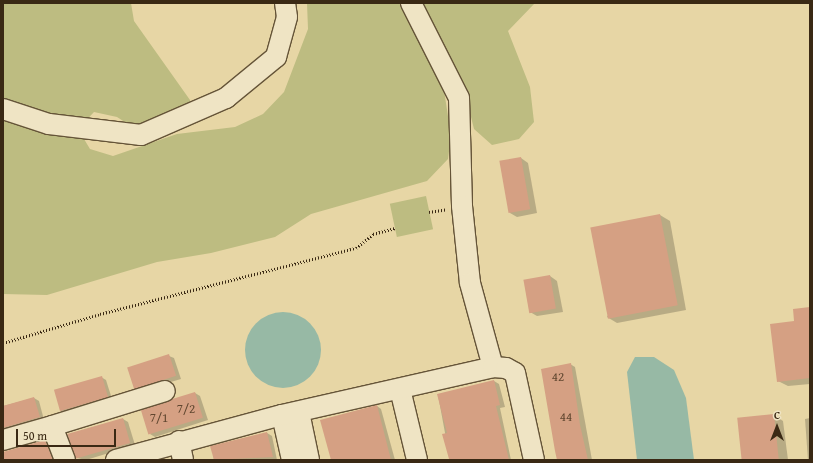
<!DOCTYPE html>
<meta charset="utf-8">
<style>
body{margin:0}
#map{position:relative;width:813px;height:463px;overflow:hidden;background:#e7d6a5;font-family:"Gentium Book Plus",serif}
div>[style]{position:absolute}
.green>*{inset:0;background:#bdbc81;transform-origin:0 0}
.water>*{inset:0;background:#97b9a5}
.round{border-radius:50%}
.shadow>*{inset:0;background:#0003}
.building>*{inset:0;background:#d5a083;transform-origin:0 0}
.path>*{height:2.5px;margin-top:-1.25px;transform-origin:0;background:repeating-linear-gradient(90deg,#3a2914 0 1px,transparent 0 3px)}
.roads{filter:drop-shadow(1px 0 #655438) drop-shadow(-1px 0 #655438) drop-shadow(0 1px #655438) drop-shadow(0 -1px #655438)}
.minor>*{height:20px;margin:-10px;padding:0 10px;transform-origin:10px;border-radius:10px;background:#efe4c4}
span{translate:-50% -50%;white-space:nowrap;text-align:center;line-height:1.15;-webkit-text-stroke:3px #efe4c4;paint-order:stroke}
.number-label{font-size:13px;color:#614730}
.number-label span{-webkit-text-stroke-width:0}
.frame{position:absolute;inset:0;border:4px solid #3a2914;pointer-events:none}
.north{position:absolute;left:757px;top:407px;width:40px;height:40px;-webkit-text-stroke:3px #efe4c4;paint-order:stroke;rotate:0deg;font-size:11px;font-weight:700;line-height:16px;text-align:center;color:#3a2914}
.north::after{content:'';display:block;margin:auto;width:14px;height:18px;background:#3a2914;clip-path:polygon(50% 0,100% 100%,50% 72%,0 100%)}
.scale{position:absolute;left:16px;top:429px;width:100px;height:18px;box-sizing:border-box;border:2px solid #3a2914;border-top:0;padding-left:5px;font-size:12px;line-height:14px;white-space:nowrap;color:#3a2914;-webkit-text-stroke:3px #efe4c4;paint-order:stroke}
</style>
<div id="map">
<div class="green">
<i style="clip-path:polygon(3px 3px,131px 3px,134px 21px,190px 100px,191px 112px,169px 122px,131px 126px,117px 117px,94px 112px,78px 129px,90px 149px,113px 156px,177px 134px,235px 127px,263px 114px,284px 92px,308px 29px,307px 3px,401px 3px,444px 90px,451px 136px,448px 159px,427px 181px,311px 214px,275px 237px,211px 253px,157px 262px,47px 295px,3px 294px)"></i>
<i style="clip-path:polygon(418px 3px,535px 3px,508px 31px,530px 87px,534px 122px,519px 139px,492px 145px,474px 129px,465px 93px)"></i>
<i style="left:426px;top:196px;width:34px;height:37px;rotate:78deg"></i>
</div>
<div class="water">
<i class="round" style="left:245px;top:312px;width:76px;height:76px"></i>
<i style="clip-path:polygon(635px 357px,654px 357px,674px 370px,686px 398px,694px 460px,637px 460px,627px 372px)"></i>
</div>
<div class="shadow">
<i style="clip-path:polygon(521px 158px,528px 163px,537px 213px,517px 217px,510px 213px)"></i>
<i style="clip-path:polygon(660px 215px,670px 221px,686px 310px,617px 323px,607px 317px)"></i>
<i style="clip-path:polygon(550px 276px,557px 281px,563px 312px,537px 316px,530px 312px)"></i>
<i style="clip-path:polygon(810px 308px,810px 384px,788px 386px,778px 381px,796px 322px)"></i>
<i style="clip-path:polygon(169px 356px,174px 358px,181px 379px,140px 391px,135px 388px)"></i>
<i style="clip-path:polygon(570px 364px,575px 367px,592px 460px,558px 460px)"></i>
<i style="clip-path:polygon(101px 377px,106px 380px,112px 399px,66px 413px,61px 411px,55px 391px)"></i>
<i style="clip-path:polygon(494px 381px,499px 384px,505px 407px,500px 408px,511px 460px,450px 460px,438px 395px)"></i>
<i style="clip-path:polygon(195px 393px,200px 396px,208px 420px,155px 437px,150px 434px)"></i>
<i style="clip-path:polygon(34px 398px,39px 401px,44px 420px,3px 433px,3px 406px)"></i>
<i style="clip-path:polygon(377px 406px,381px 409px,395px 460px,331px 460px)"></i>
<i style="clip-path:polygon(774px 415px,783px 421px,788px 460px,742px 460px)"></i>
<i style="clip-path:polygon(810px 418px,810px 460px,808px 460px,805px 419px)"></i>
<i style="clip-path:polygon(123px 419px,128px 422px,135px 445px,86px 460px,77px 458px)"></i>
<i style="clip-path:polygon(267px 433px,272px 436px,277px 460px,214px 460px,212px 447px)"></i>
<i style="clip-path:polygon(45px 441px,56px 460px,3px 460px,3px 454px)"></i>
</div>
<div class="building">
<i style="left:521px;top:157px;width:53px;height:22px;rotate:80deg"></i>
<i style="left:660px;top:214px;width:93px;height:71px;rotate:79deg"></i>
<i style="left:550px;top:275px;width:34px;height:27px;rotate:80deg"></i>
<i style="clip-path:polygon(810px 307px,810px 378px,777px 382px,770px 324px,794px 321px,793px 309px)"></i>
<i style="left:169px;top:354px;width:23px;height:44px;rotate:72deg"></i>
<i style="clip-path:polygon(571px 363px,580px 425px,588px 460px,557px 460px,555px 451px,541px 369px)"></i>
<i style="left:102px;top:376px;width:22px;height:50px;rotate:74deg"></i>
<i style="clip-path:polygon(494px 380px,500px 405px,496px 406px,509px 460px,449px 459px,442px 434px,447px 433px,437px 394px)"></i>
<i style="left:195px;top:392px;width:27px;height:57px;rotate:73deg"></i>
<i style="clip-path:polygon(34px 397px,40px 417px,3px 428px,3px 406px)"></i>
<i style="clip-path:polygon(377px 405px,391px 460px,331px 460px,320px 420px)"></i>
<i style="left:774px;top:414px;width:46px;height:37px;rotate:84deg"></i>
<i style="left:123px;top:418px;width:26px;height:58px;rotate:74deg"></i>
<i style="clip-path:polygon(267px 432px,273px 457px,214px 460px,210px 446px)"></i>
<i style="clip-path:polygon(45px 440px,53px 460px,3px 460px,3px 452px)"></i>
</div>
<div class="path">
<i style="left:429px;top:212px;width:18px;rotate:-9deg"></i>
<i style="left:3px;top:343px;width:101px;rotate:-16.6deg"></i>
<i style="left:100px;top:314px;width:264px;rotate:-14.5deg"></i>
<i style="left:356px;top:248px;width:22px;rotate:-39deg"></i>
<i style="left:373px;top:234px;width:23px;rotate:-15deg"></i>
</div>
<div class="roads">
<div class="minor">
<i style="left:411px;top:3px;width:106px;rotate:63.2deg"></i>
<i style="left:459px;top:98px;width:108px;rotate:88.4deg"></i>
<i style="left:462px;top:206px;width:77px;rotate:84.1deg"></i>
<i style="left:470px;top:283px;width:87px;rotate:74.7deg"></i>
<i style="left:3px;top:109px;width:48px;rotate:18.1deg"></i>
<i style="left:49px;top:124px;width:93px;rotate:6.8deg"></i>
<i style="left:141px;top:135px;width:93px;rotate:-23.5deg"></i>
<i style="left:226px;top:98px;width:65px;rotate:-39.4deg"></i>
<i style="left:276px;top:57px;width:41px;rotate:-74.6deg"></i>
<i style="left:287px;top:17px;width:14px;rotate:-98deg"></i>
<i style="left:400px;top:389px;width:73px;rotate:76.5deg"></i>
<i style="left:299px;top:412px;width:49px;rotate:78.2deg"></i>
<i style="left:282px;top:415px;width:46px;rotate:77.5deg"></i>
<i style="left:3px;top:440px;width:51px;rotate:-15.9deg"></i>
<i style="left:179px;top:441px;width:19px;rotate:78deg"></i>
<i style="left:65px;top:460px;width:36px;rotate:-111deg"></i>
<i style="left:52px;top:426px;width:118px;rotate:-17.2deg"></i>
<i style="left:116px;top:460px;width:172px;rotate:-15.2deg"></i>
<i style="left:282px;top:415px;width:216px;rotate:-12.8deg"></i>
<i style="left:493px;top:367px;width:13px;rotate:4deg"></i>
<i style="left:506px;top:368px;width:10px;rotate:29deg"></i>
<i style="left:515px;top:373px;width:89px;rotate:77.7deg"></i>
</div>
</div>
<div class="number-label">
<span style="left:558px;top:377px">42</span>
<span style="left:186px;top:409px">7/2</span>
<span style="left:566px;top:417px">44</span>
<span style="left:159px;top:418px">7/1</span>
</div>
<div class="frame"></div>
<div class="north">С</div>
<div class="scale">50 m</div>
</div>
